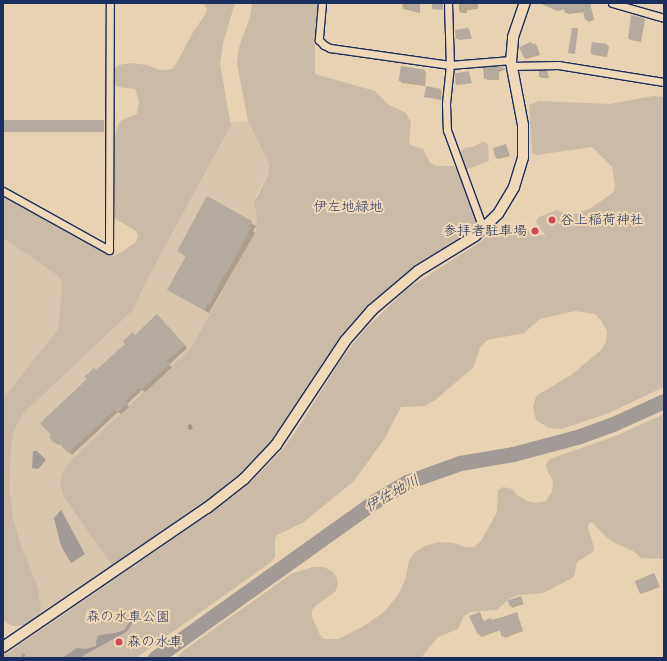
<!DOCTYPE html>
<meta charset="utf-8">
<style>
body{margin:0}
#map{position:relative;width:667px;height:661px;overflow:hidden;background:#e7d2b4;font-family:"Comic Neue","Klee One",sans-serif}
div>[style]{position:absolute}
.built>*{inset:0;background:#d8c6ae}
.green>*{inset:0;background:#cabaa8}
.water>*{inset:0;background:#a19a96}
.shadow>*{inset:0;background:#0003;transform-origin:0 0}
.stream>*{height:2.5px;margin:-1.25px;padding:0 1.25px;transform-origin:1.25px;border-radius:1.25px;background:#a19a96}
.river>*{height:15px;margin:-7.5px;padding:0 7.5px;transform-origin:7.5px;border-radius:7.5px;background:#a19a96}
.building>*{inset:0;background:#b4aa9f;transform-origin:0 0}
.roads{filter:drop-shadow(1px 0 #1b2f5e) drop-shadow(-1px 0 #1b2f5e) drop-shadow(0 1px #1b2f5e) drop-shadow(0 -1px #1b2f5e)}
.street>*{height:7px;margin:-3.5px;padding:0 3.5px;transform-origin:3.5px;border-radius:3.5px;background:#f0d9b8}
.secondary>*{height:10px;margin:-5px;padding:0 5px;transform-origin:5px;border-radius:5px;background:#f0d9b8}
.dots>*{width:11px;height:11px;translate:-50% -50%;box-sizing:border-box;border:2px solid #f0d9b8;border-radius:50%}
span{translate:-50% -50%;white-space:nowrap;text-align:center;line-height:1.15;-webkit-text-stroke:4px #f0d9b8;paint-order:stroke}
.park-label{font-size:14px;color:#354469}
.poi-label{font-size:14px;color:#1b2f5e}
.left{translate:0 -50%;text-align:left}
.right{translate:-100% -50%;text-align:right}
.water-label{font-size:15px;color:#364469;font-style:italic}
.frame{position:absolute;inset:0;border:4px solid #1b2f5e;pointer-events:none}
</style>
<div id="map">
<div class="built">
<i style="clip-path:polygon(248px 121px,269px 164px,267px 175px,256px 196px,255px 210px,258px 225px,256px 231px,191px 348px,71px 460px,63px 471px,64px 497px,112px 566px,37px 618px,40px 613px,40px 597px,16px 529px,11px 504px,11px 448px,14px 431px,23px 414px,29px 408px,133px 310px,149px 276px,229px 131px,230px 122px)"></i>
<i style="clip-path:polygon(3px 238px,57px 275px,61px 280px,62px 286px,58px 329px,3px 399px)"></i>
</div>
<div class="green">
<i style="clip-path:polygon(203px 3px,235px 3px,223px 43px,220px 64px,231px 126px,149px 276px,133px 310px,29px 408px,23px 414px,14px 431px,11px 448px,10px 491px,13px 517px,20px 542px,38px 588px,41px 607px,40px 613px,37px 618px,27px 625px,14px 626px,8px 624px,3px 619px,3px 399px,58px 329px,62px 286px,61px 280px,57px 275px,3px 238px,3px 196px,107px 254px,114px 256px,120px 253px,136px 242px,138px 236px,136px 231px,114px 218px,112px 212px,113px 147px,118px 124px,122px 120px,137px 114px,139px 101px,135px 89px,119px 87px,114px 84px,113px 72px,115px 68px,119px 65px,130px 63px,147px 65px,160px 70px,172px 69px,175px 66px,192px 34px,206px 13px,207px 9px)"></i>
<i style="clip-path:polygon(252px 3px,319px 3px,315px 33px,315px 74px,375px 91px,389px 105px,406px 113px,411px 123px,409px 145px,423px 149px,430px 163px,436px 166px,454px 166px,457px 169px,476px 220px,477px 226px,472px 232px,399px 279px,368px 306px,341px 338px,272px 442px,240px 475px,223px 490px,112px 566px,64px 497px,60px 484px,63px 471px,71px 460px,191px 348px,256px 231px,257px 219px,254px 203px,268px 175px,269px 164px,248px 121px,237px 64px,239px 47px,250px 17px)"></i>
<i style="clip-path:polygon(653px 96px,664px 97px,664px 387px,609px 413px,577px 424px,561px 429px,549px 428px,536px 420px,533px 407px,536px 396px,571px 375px,601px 350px,606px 342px,607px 331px,601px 320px,595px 314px,575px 311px,540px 319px,524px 333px,487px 340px,480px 348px,473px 368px,434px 401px,425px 406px,401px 407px,385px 438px,354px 481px,304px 522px,277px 535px,275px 539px,275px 557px,271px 562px,136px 658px,3px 658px,3px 656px,211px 513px,249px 484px,282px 450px,296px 431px,340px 361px,364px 330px,407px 289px,480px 242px,495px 229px,512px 227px,546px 236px,537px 224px,536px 221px,539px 217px,557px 210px,568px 215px,572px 215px,589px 209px,610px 195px,614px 191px,615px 185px,612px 167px,592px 147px,537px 155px,532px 153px,529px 105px,539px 101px,610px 104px)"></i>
<i style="clip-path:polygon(482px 142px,486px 142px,488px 145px,489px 161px,468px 169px,464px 169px,460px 156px,461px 152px,464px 148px,473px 147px)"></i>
<i style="clip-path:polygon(664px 414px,664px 559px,641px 558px,633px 551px,615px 543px,606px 537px,592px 522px,589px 523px,588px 528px,594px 547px,593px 552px,577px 562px,574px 577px,543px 593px,519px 595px,510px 598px,497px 610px,470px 612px,464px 616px,458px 629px,438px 637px,421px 658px,177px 658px,183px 651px,291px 574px,313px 567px,324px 567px,333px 572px,337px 578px,338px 585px,335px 592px,315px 606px,312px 611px,312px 617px,320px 635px,324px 639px,338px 639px,364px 626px,384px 612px,398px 595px,405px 580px,409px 561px,415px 552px,425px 546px,439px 542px,453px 543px,466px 547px,474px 547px,481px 541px,497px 512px,498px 490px,503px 487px,512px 489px,517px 495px,527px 501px,536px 503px,546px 501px,552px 492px,553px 481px,547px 470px,546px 464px,550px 459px,618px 435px)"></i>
</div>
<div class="water">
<i style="clip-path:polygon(33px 451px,37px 451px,46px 460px,38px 469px,32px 468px)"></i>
<i style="clip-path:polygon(61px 510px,85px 554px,71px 563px,61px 546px,54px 518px)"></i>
<i style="clip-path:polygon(139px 609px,130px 627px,126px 632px,79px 658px,62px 658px,77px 648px,86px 649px,96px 646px,97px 637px,100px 635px,115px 633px,124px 630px)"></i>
</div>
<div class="shadow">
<i style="clip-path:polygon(402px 3px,420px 3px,420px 13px,403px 9px)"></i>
<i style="clip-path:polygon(459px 3px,478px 3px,478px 9px,467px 10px,467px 13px,462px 13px,459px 11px)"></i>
<i style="clip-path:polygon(539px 3px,590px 3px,594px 20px,588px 22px,585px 12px,568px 14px,565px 9px,558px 11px)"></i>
<i style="clip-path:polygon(644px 19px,645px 20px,641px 42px,631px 40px,629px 38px)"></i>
<i style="clip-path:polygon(469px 30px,472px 38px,470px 39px,459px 40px,457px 38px)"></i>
<i style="clip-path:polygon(531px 43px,537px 46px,540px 55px,526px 59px,525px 58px)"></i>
<i style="clip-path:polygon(593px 43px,607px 45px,609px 47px,607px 57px,593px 55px,591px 53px)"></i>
<i style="clip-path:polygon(402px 67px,425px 71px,426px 73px,425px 86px,402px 83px,400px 81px)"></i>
<i style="clip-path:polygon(484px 68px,505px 68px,506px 69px,499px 72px,499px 80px,487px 80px)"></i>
<i style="clip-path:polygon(547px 71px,549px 78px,542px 78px,540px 77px)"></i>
<i style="clip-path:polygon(468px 72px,472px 83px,457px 85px,455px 83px)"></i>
<i style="clip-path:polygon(440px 90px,442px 92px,441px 100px,425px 97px)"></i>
<i style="clip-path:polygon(505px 145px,510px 156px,498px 159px,496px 158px)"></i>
<i style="clip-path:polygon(207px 198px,256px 226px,253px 231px,255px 233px,209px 313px,168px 290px,186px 257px,178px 251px)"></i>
<i style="clip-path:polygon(157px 316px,187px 348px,169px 365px,172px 367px,145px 392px,142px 390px,127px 404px,129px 407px,121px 414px,118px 412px,72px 455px,60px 443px,58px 445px,51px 437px,97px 372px)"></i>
<i style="left:191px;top:424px;width:5px;height:4px;rotate:68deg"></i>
<i style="clip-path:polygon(654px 574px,660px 587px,641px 594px,640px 592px)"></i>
<i style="clip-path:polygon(520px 597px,524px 604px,512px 608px,511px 606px)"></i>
<i style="clip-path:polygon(480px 613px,484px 622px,517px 613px,523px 631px,505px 638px,501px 630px,481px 637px,470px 617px)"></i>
</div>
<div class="stream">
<i style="left:22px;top:658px;width:3px;rotate:-72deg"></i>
</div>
<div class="river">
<i style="left:155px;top:658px;width:270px;rotate:-35.5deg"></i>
<i style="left:375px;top:501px;width:37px;rotate:-31deg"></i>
<i style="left:407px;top:482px;width:56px;rotate:-19.7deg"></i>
<i style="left:460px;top:463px;width:54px;rotate:-9.6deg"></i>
<i style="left:513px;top:454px;width:69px;rotate:-15deg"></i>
<i style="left:580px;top:436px;width:35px;rotate:-20deg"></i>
<i style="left:613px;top:424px;width:56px;rotate:-24.3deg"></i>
</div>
<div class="building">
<i style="left:410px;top:3px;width:9px;height:8px"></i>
<i style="clip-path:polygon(432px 3px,443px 3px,443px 10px,432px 9px)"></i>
<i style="clip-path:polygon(540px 3px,590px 3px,593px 19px,585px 20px,583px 11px,565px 13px,564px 8px,555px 10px)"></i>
<i style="clip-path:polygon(631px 15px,644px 18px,640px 40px,628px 39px)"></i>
<i style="clip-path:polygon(467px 28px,469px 29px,470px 36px,468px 38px,456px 39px,455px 30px)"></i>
<i style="clip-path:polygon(572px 28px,578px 28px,575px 54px,568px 53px)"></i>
<i style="clip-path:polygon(531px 42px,532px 45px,535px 43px,539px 53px,524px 58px,519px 47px)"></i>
<i style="left:592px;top:42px;width:15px;height:11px;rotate:8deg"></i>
<i style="left:401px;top:66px;width:24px;height:15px;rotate:9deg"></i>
<i style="clip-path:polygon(505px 66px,497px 70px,498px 78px,484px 79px,483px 67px)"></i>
<i style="left:539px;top:70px;width:8px;height:7px"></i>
<i style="left:469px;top:71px;width:11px;height:15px;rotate:80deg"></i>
<i style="clip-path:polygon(426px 86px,441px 89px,440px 99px,424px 97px)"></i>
<i style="left:3px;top:120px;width:101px;height:12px"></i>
<i style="left:506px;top:144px;width:10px;height:14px;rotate:73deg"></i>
<i style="clip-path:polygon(207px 196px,252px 221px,249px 227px,251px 228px,225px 276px,224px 275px,210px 304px,208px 303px,205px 310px,167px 290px,186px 256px,177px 251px)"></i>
<i style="clip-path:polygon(157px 314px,185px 345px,167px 361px,170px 364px,141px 390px,139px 388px,125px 401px,127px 403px,118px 412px,115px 410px,68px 453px,57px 441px,54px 443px,49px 437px,51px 435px,40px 423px,87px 379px,84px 377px,94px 368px,96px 370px,125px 344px,123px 341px,133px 332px,135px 335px)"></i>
<i style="left:654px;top:573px;width:13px;height:21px;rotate:67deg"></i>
<i style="left:521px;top:596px;width:6px;height:14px;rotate:72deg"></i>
<i style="clip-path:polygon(480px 612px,483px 621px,491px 618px,492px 621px,517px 612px,522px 629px,502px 637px,499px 629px,478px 635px,469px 616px)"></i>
</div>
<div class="roads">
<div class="street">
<i style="left:322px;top:3px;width:37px;rotate:95deg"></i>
<i style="left:319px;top:40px;width:7px;rotate:45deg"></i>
<i style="left:324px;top:45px;width:7px;rotate:27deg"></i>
<i style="left:330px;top:48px;width:121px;rotate:8.1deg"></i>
<i style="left:450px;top:65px;width:61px;rotate:-4.7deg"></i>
<i style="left:448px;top:3px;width:62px;rotate:88.2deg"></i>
<i style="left:450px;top:65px;width:39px;rotate:96deg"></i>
<i style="left:446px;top:104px;width:26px;rotate:88deg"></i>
<i style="left:447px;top:130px;width:99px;rotate:69.9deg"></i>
<i style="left:481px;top:223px;width:6px;rotate:51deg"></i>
<i style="left:612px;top:3px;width:54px;rotate:16.1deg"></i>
<i style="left:511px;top:66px;width:47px;rotate:-1.2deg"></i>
<i style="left:558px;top:65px;width:107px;rotate:9.1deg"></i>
<i style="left:3px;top:191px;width:121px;rotate:29.1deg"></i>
<i style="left:109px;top:250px;width:247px;rotate:-89.8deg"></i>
</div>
<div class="secondary">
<i style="left:3px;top:647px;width:247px;rotate:-34.3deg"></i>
<i style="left:207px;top:508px;width:47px;rotate:-38.1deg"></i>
<i style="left:244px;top:479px;width:47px;rotate:-46.7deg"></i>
<i style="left:276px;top:445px;width:125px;rotate:-56.4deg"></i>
<i style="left:345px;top:341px;width:41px;rotate:-48.9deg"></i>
<i style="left:372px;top:310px;width:60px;rotate:-40.3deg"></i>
<i style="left:418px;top:271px;width:67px;rotate:-31.6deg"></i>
<i style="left:475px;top:236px;width:32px;rotate:-44deg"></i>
<i style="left:498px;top:214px;width:31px;rotate:-59deg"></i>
<i style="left:514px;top:187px;width:31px;rotate:-73deg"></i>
<i style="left:523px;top:157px;width:32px;rotate:-90deg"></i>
<i style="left:523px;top:125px;width:64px;rotate:-100.8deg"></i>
<i style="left:511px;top:62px;width:25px;rotate:-85deg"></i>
<i style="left:513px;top:37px;width:36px;rotate:-71deg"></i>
</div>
</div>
<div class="dots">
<i style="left:552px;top:220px;background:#d1495b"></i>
<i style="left:535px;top:231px;background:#d1495b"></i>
<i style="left:119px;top:642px;background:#d1495b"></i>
</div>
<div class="park-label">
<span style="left:348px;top:207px">伊左地緑地</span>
<span style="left:128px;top:617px">森の水車公園</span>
</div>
<div class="poi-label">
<span class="left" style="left:560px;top:220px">谷上稲荷神社</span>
<span class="right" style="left:527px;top:231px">参拝者駐車場</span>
<span class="left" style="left:127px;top:642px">森の水車</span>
</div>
<div class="water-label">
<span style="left:392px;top:494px;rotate:-29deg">伊佐地川</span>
</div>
<div class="frame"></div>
</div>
